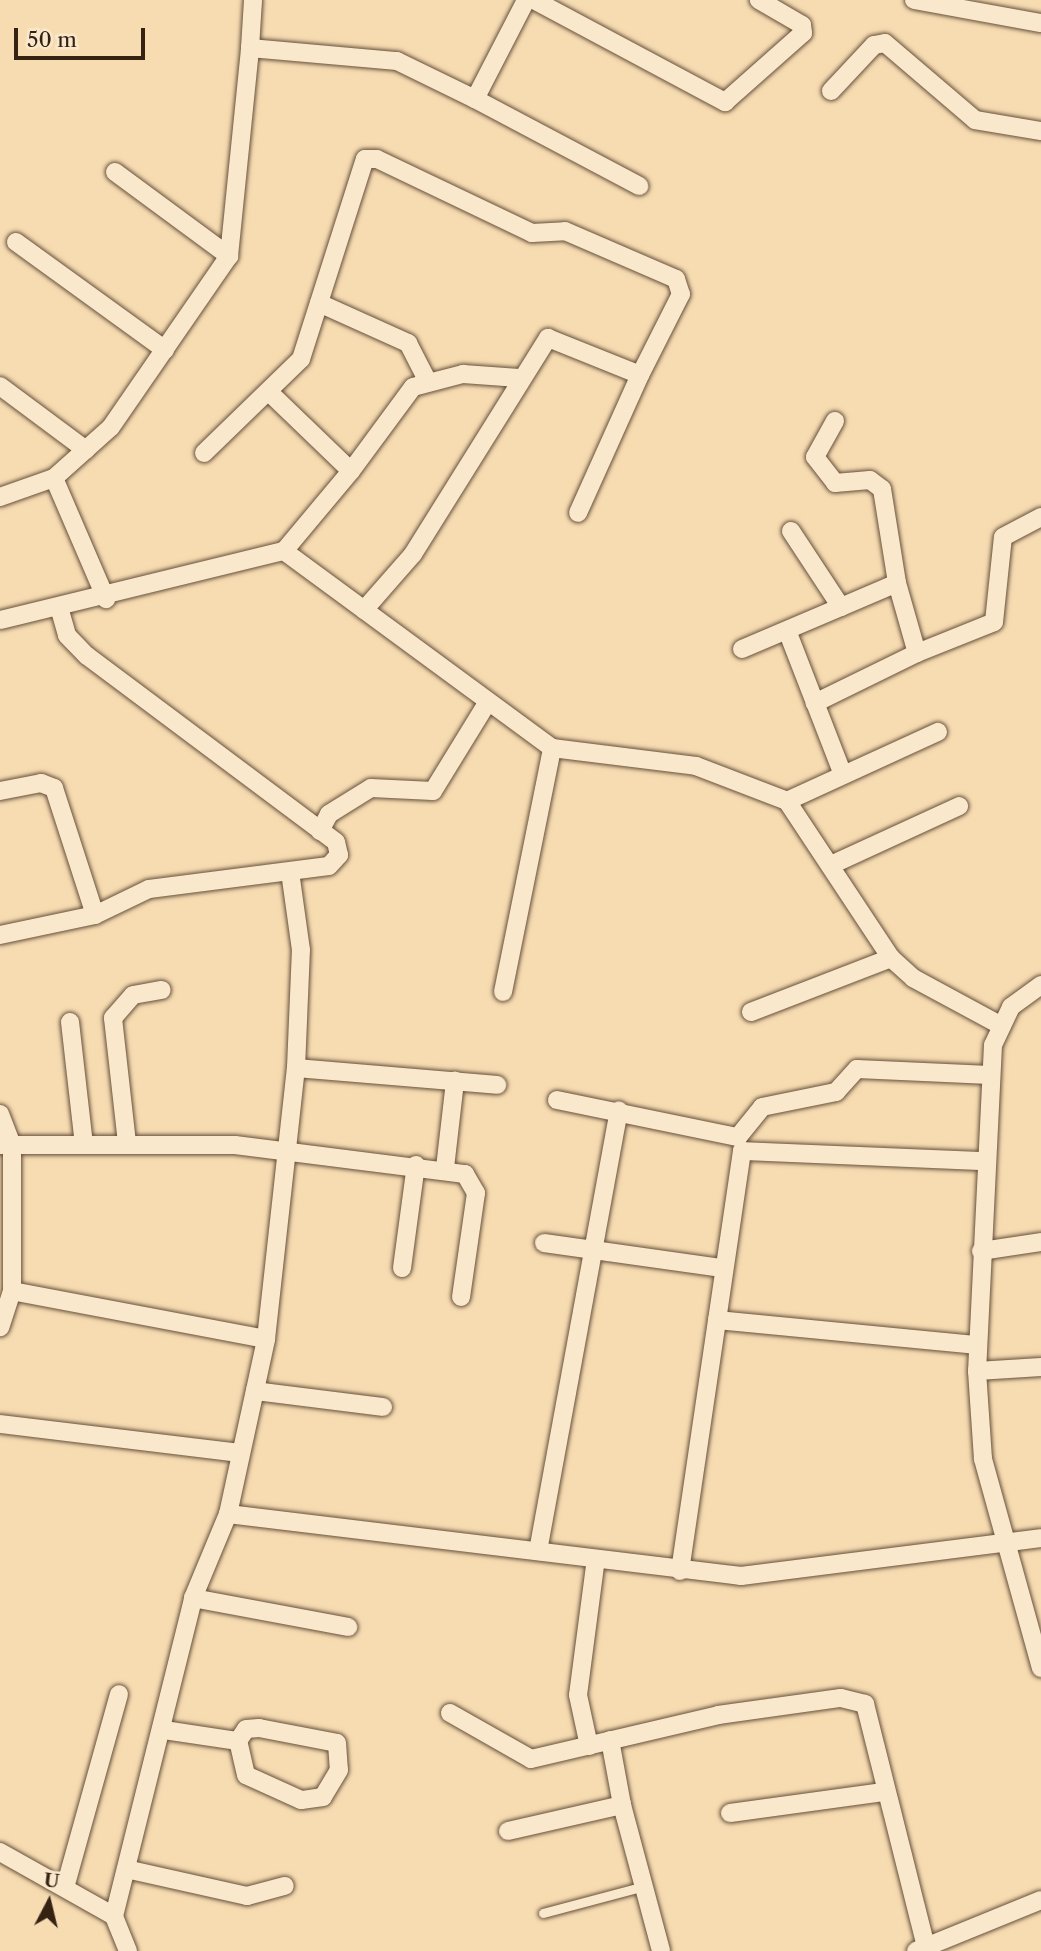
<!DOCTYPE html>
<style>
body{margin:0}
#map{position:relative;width:1041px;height:1951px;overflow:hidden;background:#f7dcb2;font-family:"Libre Caslon Text",serif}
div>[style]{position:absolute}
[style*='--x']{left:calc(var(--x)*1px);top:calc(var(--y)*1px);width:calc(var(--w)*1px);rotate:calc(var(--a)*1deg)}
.roads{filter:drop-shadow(0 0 2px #66503b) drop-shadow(0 0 2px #66503b)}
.service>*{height:9px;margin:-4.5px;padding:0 4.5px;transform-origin:4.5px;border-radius:4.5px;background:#fae8cd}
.minor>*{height:18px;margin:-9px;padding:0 9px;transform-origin:9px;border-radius:9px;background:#fae8cd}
span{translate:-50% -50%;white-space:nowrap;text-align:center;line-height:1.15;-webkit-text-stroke:5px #fae8cd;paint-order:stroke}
.north{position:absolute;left:14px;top:1867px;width:70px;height:70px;-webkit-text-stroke:5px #fae8cd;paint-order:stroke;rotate:7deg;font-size:19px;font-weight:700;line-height:28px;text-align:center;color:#352213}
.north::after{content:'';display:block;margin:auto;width:24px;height:32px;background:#352213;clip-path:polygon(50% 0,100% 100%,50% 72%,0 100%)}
.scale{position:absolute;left:14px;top:28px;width:131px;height:32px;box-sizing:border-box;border:4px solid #352213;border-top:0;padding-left:9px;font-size:21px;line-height:24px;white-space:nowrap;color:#352213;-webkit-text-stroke:5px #fae8cd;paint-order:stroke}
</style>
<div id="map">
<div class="roads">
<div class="service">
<div style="--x:543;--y:1913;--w:101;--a:-14.9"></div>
</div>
<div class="minor">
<div style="--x:534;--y:0;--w:217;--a:28.1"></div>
<div style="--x:725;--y:102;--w:104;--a:-41.5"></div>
<div style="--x:803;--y:33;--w:8;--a:-97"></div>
<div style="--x:802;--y:25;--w:50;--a:-149.8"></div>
<div style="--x:914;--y:0;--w:129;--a:10.3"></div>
<div style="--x:250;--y:48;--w:48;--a:-86.4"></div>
<div style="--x:831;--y:91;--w:63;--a:-46.9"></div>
<div style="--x:874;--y:45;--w:11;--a:-10"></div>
<div style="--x:885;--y:43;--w:118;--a:40.5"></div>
<div style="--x:975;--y:120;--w:67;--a:9.5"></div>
<div style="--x:475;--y:99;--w:186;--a:27.9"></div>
<div style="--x:115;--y:172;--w:142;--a:36.4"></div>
<div style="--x:16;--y:242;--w:184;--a:35.9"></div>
<div style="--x:319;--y:303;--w:98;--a:24.2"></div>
<div style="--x:408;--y:343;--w:42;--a:62.8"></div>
<div style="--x:0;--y:386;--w:107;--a:36.7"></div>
<div style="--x:835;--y:421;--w:41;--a:119.1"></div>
<div style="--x:815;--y:457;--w:33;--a:52"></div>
<div style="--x:835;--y:483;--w:35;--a:-5"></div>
<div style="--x:870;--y:480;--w:15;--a:37"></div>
<div style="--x:882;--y:489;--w:95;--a:80.9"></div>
<div style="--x:204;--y:453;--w:135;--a:-44.1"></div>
<div style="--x:301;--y:359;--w:210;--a:-72.3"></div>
<div style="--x:365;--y:159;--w:12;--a:0"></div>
<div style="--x:377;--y:159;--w:172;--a:25.5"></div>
<div style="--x:532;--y:233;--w:33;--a:-3"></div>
<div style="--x:565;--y:231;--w:121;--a:23.4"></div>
<div style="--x:676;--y:279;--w:16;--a:72"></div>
<div style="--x:681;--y:294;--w:91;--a:116.8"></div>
<div style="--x:351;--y:471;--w:104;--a:-53.6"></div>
<div style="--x:413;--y:387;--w:52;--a:-14.6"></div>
<div style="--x:463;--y:374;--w:56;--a:4.1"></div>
<div style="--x:54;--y:478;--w:132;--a:66.7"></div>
<div style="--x:0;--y:497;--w:57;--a:-19.4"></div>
<div style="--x:54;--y:478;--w:76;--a:-41.8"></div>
<div style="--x:111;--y:427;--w:208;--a:-55.4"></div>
<div style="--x:229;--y:256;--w:209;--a:-84.2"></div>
<div style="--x:250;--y:48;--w:148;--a:5.1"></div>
<div style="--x:397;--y:61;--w:87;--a:26"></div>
<div style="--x:475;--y:99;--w:111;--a:-62.7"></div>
<div style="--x:791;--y:531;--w:91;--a:56.7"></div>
<div style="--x:841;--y:607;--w:61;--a:-23.2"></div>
<div style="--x:897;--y:583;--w:73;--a:74.1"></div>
<div style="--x:917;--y:653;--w:114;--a:153.9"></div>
<div style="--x:284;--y:551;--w:333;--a:36.3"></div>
<div style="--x:552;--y:748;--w:145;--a:7.1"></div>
<div style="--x:696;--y:766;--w:97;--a:21"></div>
<div style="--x:787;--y:801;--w:188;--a:56.5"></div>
<div style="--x:891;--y:958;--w:30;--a:42"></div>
<div style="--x:913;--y:978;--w:97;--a:28.4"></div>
<div style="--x:364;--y:610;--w:74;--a:-48.8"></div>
<div style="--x:413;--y:554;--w:255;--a:-58"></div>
<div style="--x:548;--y:338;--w:99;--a:21.9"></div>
<div style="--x:640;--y:375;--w:151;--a:114.2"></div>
<div style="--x:0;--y:620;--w:292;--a:-13.7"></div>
<div style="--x:284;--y:551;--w:104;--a:-50.1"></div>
<div style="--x:351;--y:471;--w:111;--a:-136.1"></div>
<div style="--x:788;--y:633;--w:152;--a:68.8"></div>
<div style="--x:742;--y:649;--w:108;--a:-23"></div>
<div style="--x:917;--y:653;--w:83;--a:-21.9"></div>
<div style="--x:994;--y:622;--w:85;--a:-84"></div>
<div style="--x:1003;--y:537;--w:43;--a:-27.8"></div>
<div style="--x:0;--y:791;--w:42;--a:-11"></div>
<div style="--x:41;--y:783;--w:14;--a:21"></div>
<div style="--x:54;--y:788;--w:133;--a:72.1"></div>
<div style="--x:787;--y:801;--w:166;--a:-24.6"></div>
<div style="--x:320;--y:831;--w:19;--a:-62"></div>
<div style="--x:329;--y:814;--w:49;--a:-31.8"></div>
<div style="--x:371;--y:788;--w:62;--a:2.8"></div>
<div style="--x:433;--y:791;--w:101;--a:-58.4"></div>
<div style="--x:831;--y:865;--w:141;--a:-24.7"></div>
<div style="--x:0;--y:935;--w:97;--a:-11.9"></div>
<div style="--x:95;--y:915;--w:60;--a:-25.7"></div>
<div style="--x:149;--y:889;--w:181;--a:-7.3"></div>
<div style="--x:329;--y:866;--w:15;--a:-48"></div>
<div style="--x:339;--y:855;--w:13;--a:-103"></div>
<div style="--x:336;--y:842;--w:311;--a:-143.2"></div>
<div style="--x:87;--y:656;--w:29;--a:-134"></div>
<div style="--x:67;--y:635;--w:29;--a:-106"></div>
<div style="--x:1041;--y:985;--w:37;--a:144"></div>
<div style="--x:1011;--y:1007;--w:42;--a:115.3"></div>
<div style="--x:993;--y:1045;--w:326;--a:92.8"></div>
<div style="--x:977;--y:1371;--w:88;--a:86.1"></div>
<div style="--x:983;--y:1459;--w:217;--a:74.5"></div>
<div style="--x:503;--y:992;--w:249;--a:-78.6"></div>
<div style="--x:751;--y:1012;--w:150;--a:-21.1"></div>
<div style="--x:70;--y:1022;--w:123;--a:83.5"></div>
<div style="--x:296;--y:1068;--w:202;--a:4.8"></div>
<div style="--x:557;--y:1100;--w:185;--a:11.6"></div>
<div style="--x:738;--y:1137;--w:38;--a:-51"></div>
<div style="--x:762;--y:1107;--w:76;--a:-11.5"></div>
<div style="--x:836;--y:1092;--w:31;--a:-48"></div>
<div style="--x:857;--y:1069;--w:133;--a:2.6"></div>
<div style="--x:0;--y:1114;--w:33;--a:69"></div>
<div style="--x:12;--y:1145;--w:146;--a:90"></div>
<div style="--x:12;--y:1291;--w:38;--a:108"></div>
<div style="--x:127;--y:1143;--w:126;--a:-96.4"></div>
<div style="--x:113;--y:1018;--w:30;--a:-49"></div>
<div style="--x:133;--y:995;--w:29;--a:-10"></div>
<div style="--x:0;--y:1145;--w:235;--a:0"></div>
<div style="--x:235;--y:1145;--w:232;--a:7.2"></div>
<div style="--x:465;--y:1174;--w:22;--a:60"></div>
<div style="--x:476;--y:1193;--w:105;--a:98.2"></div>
<div style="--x:445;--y:1168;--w:88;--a:-83.4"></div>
<div style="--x:544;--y:1243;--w:180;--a:8"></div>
<div style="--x:981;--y:1251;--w:61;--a:-8.5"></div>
<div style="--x:402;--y:1268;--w:104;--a:-82.3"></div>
<div style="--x:12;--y:1291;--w:258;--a:10.7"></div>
<div style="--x:717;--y:1320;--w:262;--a:5.5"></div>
<div style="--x:977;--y:1371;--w:64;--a:-3.6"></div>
<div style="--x:255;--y:1391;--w:129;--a:7.1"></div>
<div style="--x:0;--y:1424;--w:241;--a:6.9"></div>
<div style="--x:228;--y:1514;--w:517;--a:6.89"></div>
<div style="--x:741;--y:1576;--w:302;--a:-7.2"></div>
<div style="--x:538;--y:1551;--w:448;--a:-79.6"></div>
<div style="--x:680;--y:1571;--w:425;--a:-81.6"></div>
<div style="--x:742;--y:1151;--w:241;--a:2.4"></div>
<div style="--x:193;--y:1598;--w:158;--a:10.6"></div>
<div style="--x:450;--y:1713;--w:93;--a:29.6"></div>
<div style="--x:531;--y:1759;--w:192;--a:-13.2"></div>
<div style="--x:718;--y:1715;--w:124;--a:-7.9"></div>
<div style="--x:841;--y:1698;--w:25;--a:14"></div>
<div style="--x:865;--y:1704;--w:255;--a:75.9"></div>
<div style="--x:259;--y:1728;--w:79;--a:10.9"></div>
<div style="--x:337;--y:1743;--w:27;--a:86"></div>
<div style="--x:339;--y:1770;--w:31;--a:121"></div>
<div style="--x:323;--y:1797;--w:22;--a:172"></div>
<div style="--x:301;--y:1800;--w:60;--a:-155.6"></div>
<div style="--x:246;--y:1775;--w:35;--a:-103"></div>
<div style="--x:238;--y:1741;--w:14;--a:-56"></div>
<div style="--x:246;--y:1729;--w:13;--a:-4"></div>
<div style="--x:164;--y:1730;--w:75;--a:8.5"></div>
<div style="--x:610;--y:1740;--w:66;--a:79.5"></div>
<div style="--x:589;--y:1746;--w:52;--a:-102.2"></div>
<div style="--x:578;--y:1695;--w:137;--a:-82.5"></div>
<div style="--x:730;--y:1813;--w:155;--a:-7.8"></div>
<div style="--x:508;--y:1831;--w:117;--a:-12.8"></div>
<div style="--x:622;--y:1805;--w:151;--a:75"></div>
<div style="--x:0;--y:1852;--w:131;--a:29.3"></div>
<div style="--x:126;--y:1869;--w:124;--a:12.6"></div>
<div style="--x:247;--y:1896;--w:39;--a:-15"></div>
<div style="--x:66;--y:1884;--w:197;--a:-74.4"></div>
<div style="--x:128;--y:1951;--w:38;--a:-112"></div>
<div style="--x:114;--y:1916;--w:328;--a:-76"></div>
<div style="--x:193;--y:1598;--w:91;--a:-67.4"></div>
<div style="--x:228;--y:1514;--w:179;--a:-77.7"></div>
<div style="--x:266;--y:1339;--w:273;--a:-83.7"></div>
<div style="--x:296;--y:1068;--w:118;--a:-87.6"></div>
<div style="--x:301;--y:950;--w:79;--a:-98"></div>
<div style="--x:916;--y:1951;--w:135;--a:-22.2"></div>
</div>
</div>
<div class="north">U</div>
<div class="scale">50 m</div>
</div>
